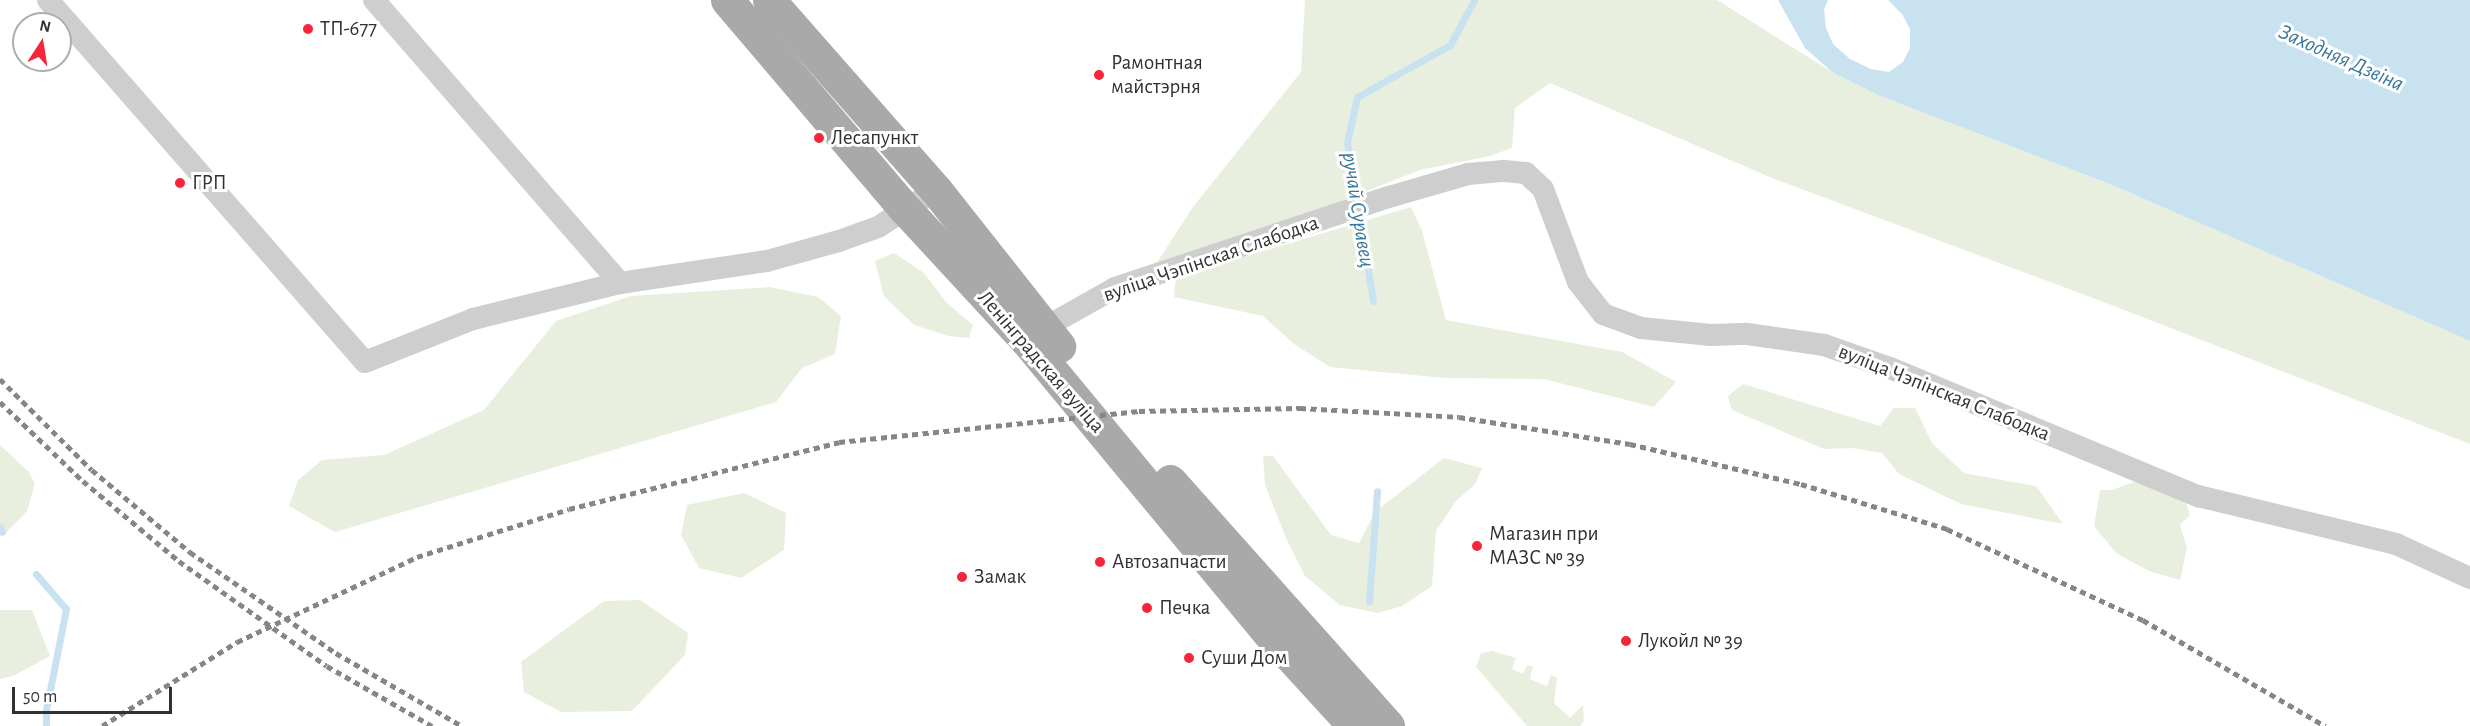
<!DOCTYPE html>
<meta charset="utf-8">
<style>
body{margin:0}
#map{position:relative;width:2470px;height:726px;overflow:hidden;background:#fff;font-family:"Alegreya Sans",sans-serif}
div>[style]{position:absolute}
[style*='--x']{left:calc(var(--x)*1px);top:calc(var(--y)*1px);width:calc(var(--w)*1px);rotate:calc(var(--a)*1deg)}
.green>*{inset:0;background:#e8efde}
.water>*{inset:0;background:#c9e2f0}
.stream>*{height:7px;margin:-3.5px;padding:0 3.5px;transform-origin:3.5px;border-radius:3.5px;background:#c9e2f0}
.street>*{height:22px;margin:-11px;padding:0 11px;transform-origin:11px;border-radius:11px;background:#cecece}
.primary>*{height:33px;margin:-16.5px;padding:0 16.5px;transform-origin:16.5px;border-radius:16.5px;background:#a9a9a9}
.rail>*{height:4.5px;margin-top:-2.25px;transform-origin:0;background:repeating-linear-gradient(90deg,#868686 0 6px,transparent 0 10.5px)}
.dots>*{width:16px;height:16px;translate:-50% -50%;box-sizing:border-box;border:3px solid #fff;border-radius:50%}
span{translate:-50% -50%;white-space:nowrap;text-align:center;line-height:1.15;-webkit-text-stroke:6px #fff;paint-order:stroke}
.poi-label{font-size:21px;color:#313131}
.left{translate:0 -50%;text-align:left}
.street-label{font-size:21px;color:#313131}
.water-label{font-size:22px;color:#36779d;font-style:italic}
.north{position:absolute;left:12px;top:12px;width:60px;height:60px;box-sizing:border-box;background:#fff;border:2px solid #adadad;border-radius:50%;rotate:12deg;font-size:16px;font-weight:700;line-height:24px;text-align:center;color:#313131}
.north::after{content:'';display:block;margin:auto;width:21px;height:27px;background:#f62539;clip-path:polygon(50% 0,100% 100%,50% 72%,0 100%)}
.scale{position:absolute;left:12px;top:687px;width:160px;height:27px;box-sizing:border-box;border:3px solid #313131;border-top:0;padding-left:8px;font-size:18px;line-height:21px;white-space:nowrap;color:#313131;-webkit-text-stroke:4px #fff;paint-order:stroke}
</style>
<div id="map">
<div class="green">
<div style="clip-path:polygon(1305px 0,1717px 0,1832px 72px,1880px 96px,2112px 185px,2470px 341px,2470px 444px,2101px 301px,1777px 180px,1550px 83px,1515px 108px,1512px 148px,1490px 156px,1420px 170px,1288px 222px,1154px 267px,1193px 207px,1301px 72px)"></div>
<div style="clip-path:polygon(1411px 207px,1422px 231px,1446px 320px,1622px 352px,1676px 382px,1654px 407px,1544px 379px,1445px 378px,1330px 367px,1294px 344px,1263px 316px,1174px 297px,1176px 277px)"></div>
<div style="clip-path:polygon(894px 253px,924px 273px,946px 302px,973px 325px,969px 338px,949px 336px,914px 325px,884px 296px,875px 261px)"></div>
<div style="clip-path:polygon(770px 287px,818px 297px,841px 316px,835px 354px,802px 368px,776px 402px,335px 532px,289px 506px,298px 480px,322px 460px,384px 455px,484px 410px,556px 321px,631px 296px)"></div>
<div style="clip-path:polygon(1743px 384px,1880px 426px,1894px 408px,1915px 408px,1932px 443px,1964px 473px,2036px 486px,2063px 524px,1961px 504px,1899px 474px,1882px 453px,1852px 448px,1824px 449px,1732px 410px,1728px 396px)"></div>
<div style="clip-path:polygon(0 445px,29px 472px,35px 484px,27px 511px,4px 535px,0 535px)"></div>
<div style="clip-path:polygon(1263px 456px,1273px 456px,1331px 535px,1359px 543px,1375px 512px,1444px 458px,1482px 468px,1475px 484px,1456px 501px,1436px 531px,1432px 586px,1402px 606px,1378px 613px,1340px 605px,1305px 576px,1286px 538px,1265px 485px)"></div>
<div style="clip-path:polygon(2134px 482px,2184px 496px,2190px 515px,2180px 525px,2187px 548px,2180px 580px,2149px 571px,2116px 553px,2094px 526px,2100px 490px,2112px 490px)"></div>
<div style="clip-path:polygon(744px 493px,786px 513px,784px 550px,741px 578px,699px 568px,681px 535px,687px 505px)"></div>
<div style="clip-path:polygon(640px 600px,688px 633px,685px 655px,632px 711px,561px 712px,524px 692px,521px 662px,604px 601px)"></div>
<div style="clip-path:polygon(0 610px,32px 610px,50px 656px,13px 676px,0 679px)"></div>
<div style="clip-path:polygon(1492px 651px,1516px 658px,1512px 669px,1523px 674px,1527px 665px,1533px 667px,1530px 679px,1547px 686px,1551px 675px,1557px 678px,1554px 703px,1570px 718px,1583px 705px,1584px 721px,1580px 726px,1527px 726px,1476px 667px,1481px 653px)"></div>
</div>
<div class="water">
<div style="clip-path:polygon(1778px 0,1828px 0,1824px 9px,1826px 28px,1833px 44px,1850px 59px,1871px 69px,1889px 72px,1903px 62px,1910px 48px,1910px 29px,1902px 14px,1888px 0,2470px 0,2470px 341px,2112px 185px,1880px 96px,1832px 72px,1805px 48px)"></div>
</div>
<div class="stream">
<div style="--x:1373;--y:301;--w:160;--a:-99.3"></div>
<div style="--x:1347;--y:143;--w:47;--a:-77.7"></div>
<div style="--x:1357;--y:97;--w:107;--a:-29.2"></div>
<div style="--x:1450;--y:45;--w:51;--a:-61.9"></div>
<div style="--x:0;--y:527;--w:5;--a:68"></div>
<div style="--x:36;--y:574;--w:46;--a:49.4"></div>
<div style="--x:66;--y:609;--w:103;--a:101.2"></div>
<div style="--x:46;--y:710;--w:16;--a:90"></div>
<div style="--x:1369;--y:601;--w:110;--a:-85.8"></div>
</div>
<div class="street">
<div style="--x:48;--y:0;--w:481;--a:48.8"></div>
<div style="--x:365;--y:362;--w:116;--a:-21.7"></div>
<div style="--x:473;--y:319;--w:151;--a:-13.8"></div>
<div style="--x:620;--y:283;--w:149;--a:-8.5"></div>
<div style="--x:767;--y:261;--w:75;--a:-15.5"></div>
<div style="--x:839;--y:241;--w:41;--a:-19.7"></div>
<div style="--x:878;--y:227;--w:69;--a:-32.5"></div>
<div style="--x:374;--y:0;--w:375;--a:49"></div>
<div style="--x:1044;--y:328;--w:81;--a:-29.4"></div>
<div style="--x:1115;--y:288;--w:289;--a:-18.4"></div>
<div style="--x:1389;--y:197;--w:82;--a:-16.2"></div>
<div style="--x:1468;--y:174;--w:36;--a:-5"></div>
<div style="--x:1504;--y:171;--w:22;--a:5"></div>
<div style="--x:1526;--y:173;--w:23;--a:43"></div>
<div style="--x:1543;--y:189;--w:99;--a:69.4"></div>
<div style="--x:1578;--y:282;--w:41;--a:52"></div>
<div style="--x:1603;--y:314;--w:40;--a:20.2"></div>
<div style="--x:1641;--y:328;--w:70;--a:5.7"></div>
<div style="--x:1711;--y:335;--w:36;--a:-2"></div>
<div style="--x:1747;--y:334;--w:78;--a:8.1"></div>
<div style="--x:1824;--y:345;--w:70;--a:19.2"></div>
<div style="--x:1890;--y:368;--w:334;--a:22.6"></div>
<div style="--x:2198;--y:496;--w:204;--a:13.6"></div>
<div style="--x:2396;--y:544;--w:81;--a:24.7"></div>
</div>
<div class="primary">
<div style="--x:727;--y:0;--w:276;--a:49.6"></div>
<div style="--x:906;--y:210;--w:178;--a:47.3"></div>
<div style="--x:1027;--y:341;--w:378;--a:50.4"></div>
<div style="--x:1268;--y:632;--w:127;--a:47.5"></div>
<div style="--x:769;--y:0;--w:253;--a:48.7"></div>
<div style="--x:936;--y:190;--w:199;--a:51.7"></div>
<div style="--x:1170;--y:481;--w:328;--a:48.3"></div>
</div>
<div class="rail">
<div style="--x:0;--y:379;--w:129;--a:44.7"></div>
<div style="--x:92;--y:470;--w:128;--a:39.9"></div>
<div style="--x:190;--y:552;--w:178;--a:34.7"></div>
<div style="--x:336;--y:653;--w:146;--a:30.1"></div>
<div style="--x:0;--y:402;--w:115;--a:43.6"></div>
<div style="--x:83;--y:481;--w:125;--a:39.8"></div>
<div style="--x:179;--y:561;--w:181;--a:35.4"></div>
<div style="--x:327;--y:666;--w:121;--a:29.7"></div>
<div style="--x:102;--y:726;--w:159;--a:-31.9"></div>
<div style="--x:237;--y:642;--w:199;--a:-25.3"></div>
<div style="--x:417;--y:557;--w:159;--a:-17.5"></div>
<div style="--x:569;--y:509;--w:278;--a:-13.9"></div>
<div style="--x:839;--y:442;--w:302;--a:-5.9"></div>
<div style="--x:1139;--y:411;--w:161;--a:-1.1"></div>
<div style="--x:1300;--y:408;--w:159;--a:3.2"></div>
<div style="--x:1459;--y:417;--w:173;--a:9"></div>
<div style="--x:1630;--y:444;--w:176;--a:13.2"></div>
<div style="--x:1801;--y:484;--w:153;--a:17.1"></div>
<div style="--x:1947;--y:529;--w:216;--a:24.9"></div>
<div style="--x:2143;--y:620;--w:211;--a:30.2"></div>
</div>
<div class="dots">
<div style="left:308px;top:29px;background:#f62539"></div>
<div style="left:1099px;top:75px;background:#f62539"></div>
<div style="left:819px;top:138px;background:#f62539"></div>
<div style="left:180px;top:183px;background:#f62539"></div>
<div style="left:1477px;top:546px;background:#f62539"></div>
<div style="left:1100px;top:562px;background:#f62539"></div>
<div style="left:962px;top:577px;background:#f62539"></div>
<div style="left:1147px;top:608px;background:#f62539"></div>
<div style="left:1626px;top:641px;background:#f62539"></div>
<div style="left:1189px;top:658px;background:#f62539"></div>
</div>
<div class="poi-label">
<span class="left" style="left:320px;top:29px">ТП-677</span>
<span class="left" style="left:1111px;top:75px">Рамонтная<br>майстэрня</span>
<span class="left" style="left:831px;top:138px">Лесапункт</span>
<span class="left" style="left:192px;top:183px">ГРП</span>
<span class="left" style="left:1489px;top:546px">Магазин при<br>МАЗС № 39</span>
<span class="left" style="left:1112px;top:562px">Автозапчасти</span>
<span class="left" style="left:974px;top:577px">Замак</span>
<span class="left" style="left:1159px;top:608px">Печка</span>
<span class="left" style="left:1638px;top:641px">Лукойл № 39</span>
<span class="left" style="left:1201px;top:658px">Суши Дом</span>
</div>
<div class="street-label">
<span style="left:1211px;top:259px;rotate:-19deg">вуліца Чэпінская Слабодка</span>
<span style="left:1041px;top:362px;rotate:49deg">Ленінградская вуліца</span>
<span style="left:1944px;top:393px;rotate:22deg">вуліца Чэпінская Слабодка</span>
</div>
<div class="water-label">
<span style="left:2341px;top:58px;rotate:24deg">Заходняя Дзвіна</span>
<span style="left:1358px;top:210px;rotate:81deg">ручай Суравец</span>
</div>
<div class="north">N</div>
<div class="scale">50 m</div>
</div>
